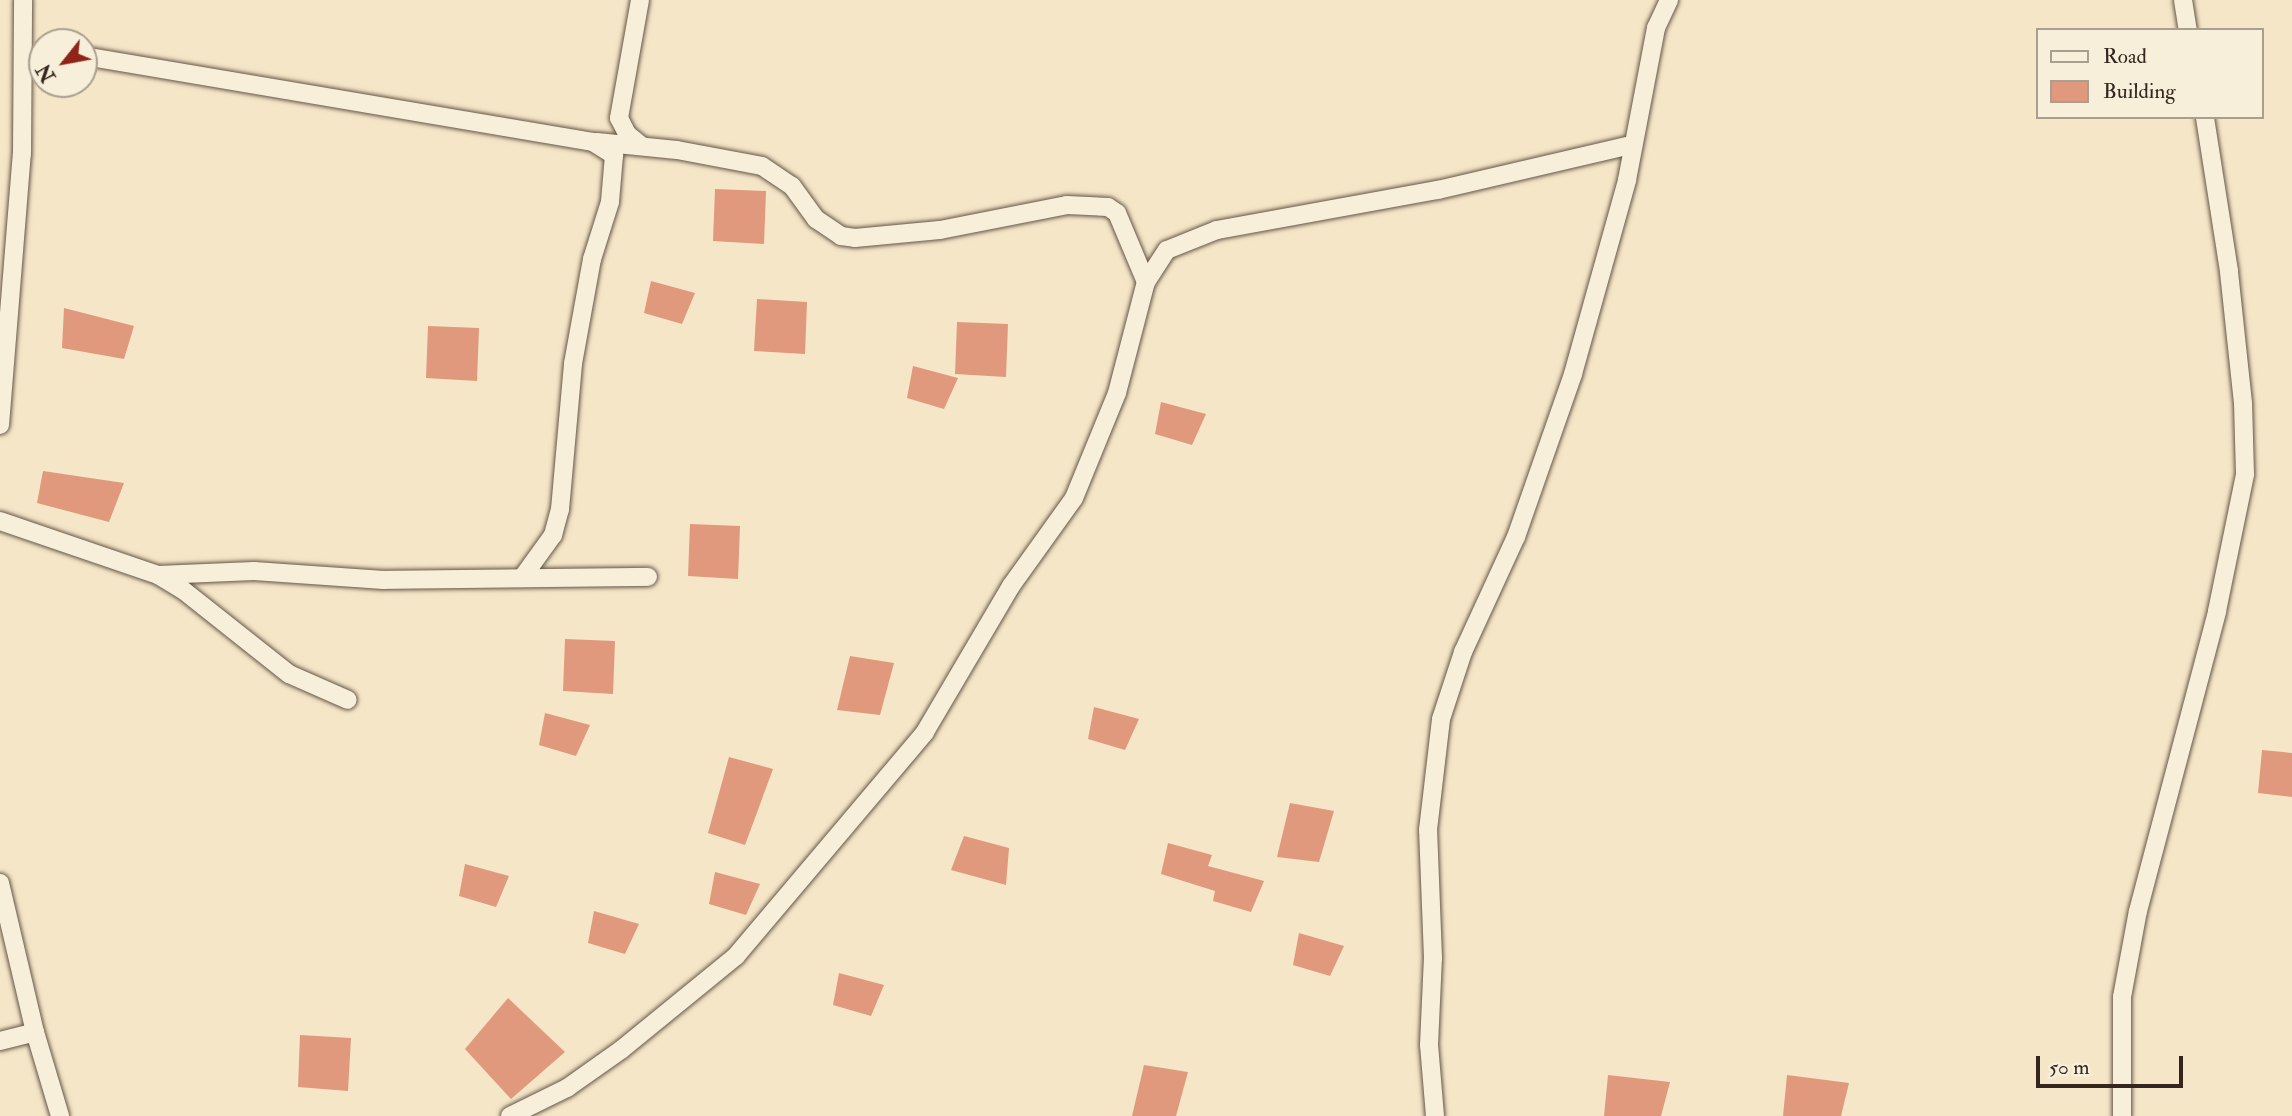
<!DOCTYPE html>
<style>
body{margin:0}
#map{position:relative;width:2292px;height:1116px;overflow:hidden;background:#f5e6c7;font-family:"IM FELL Double Pica",serif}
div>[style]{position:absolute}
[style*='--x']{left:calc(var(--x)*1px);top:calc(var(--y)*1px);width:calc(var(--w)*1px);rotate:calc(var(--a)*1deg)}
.building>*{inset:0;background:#e0997c}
.roads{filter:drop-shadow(0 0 2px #645648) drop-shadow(0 0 2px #645648)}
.minor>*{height:18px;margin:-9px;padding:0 9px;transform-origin:9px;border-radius:9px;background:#f8efdb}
span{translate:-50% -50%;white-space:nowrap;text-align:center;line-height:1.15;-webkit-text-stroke:6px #f8efdb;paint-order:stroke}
.legend{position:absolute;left:2036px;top:28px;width:228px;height:91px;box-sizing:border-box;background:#f8efdb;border:2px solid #aa9f8f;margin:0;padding:9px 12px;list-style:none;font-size:21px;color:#34261e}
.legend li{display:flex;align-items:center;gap:14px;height:35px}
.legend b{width:35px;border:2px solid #aa9f8f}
.north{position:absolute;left:28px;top:28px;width:70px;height:70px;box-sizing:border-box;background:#f8efdb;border:2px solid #aa9f8f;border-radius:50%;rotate:239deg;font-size:19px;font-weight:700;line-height:28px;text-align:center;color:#34261e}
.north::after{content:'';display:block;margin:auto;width:24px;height:32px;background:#8f2418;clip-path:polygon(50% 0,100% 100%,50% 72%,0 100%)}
.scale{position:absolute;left:2036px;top:1056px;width:147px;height:32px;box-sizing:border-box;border:4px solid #34261e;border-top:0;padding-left:9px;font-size:21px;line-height:24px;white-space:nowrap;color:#34261e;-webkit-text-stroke:5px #f8efdb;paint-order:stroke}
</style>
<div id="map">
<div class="building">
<div style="clip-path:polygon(715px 189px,766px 191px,764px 244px,713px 241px)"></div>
<div style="clip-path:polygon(651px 281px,695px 293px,682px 324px,644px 313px)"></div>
<div style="clip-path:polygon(757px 299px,807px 302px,805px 354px,754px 351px)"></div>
<div style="clip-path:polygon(64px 308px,134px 326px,124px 359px,62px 348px)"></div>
<div style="clip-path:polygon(957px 322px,1008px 324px,1006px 377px,955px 374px)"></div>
<div style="clip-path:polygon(428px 326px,479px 328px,477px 381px,426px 378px)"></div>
<div style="clip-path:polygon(913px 366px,958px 378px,944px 409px,907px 398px)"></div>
<div style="clip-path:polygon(1161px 402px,1206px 414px,1192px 445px,1155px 434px)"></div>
<div style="clip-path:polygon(43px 471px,124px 483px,109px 522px,37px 503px)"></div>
<div style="clip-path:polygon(690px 524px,740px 526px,738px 579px,688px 576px)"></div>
<div style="clip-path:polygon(565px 639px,615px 641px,613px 694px,563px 691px)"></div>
<div style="clip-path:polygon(850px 656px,894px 663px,880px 715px,837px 710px)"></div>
<div style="clip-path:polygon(1094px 707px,1139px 719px,1125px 750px,1088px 739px)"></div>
<div style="clip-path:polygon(545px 713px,590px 725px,576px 756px,539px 745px)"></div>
<div style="clip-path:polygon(2262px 750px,2292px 753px,2292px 797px,2258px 793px)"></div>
<div style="clip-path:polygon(729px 757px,773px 769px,745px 845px,708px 833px)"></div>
<div style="clip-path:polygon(1290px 803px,1334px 811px,1319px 862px,1277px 857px)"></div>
<div style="clip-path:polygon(964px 836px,1009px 848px,1006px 885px,951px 870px)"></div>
<div style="clip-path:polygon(1168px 843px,1212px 855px,1208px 866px,1264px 881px,1251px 912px,1213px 901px,1215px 891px,1161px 874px)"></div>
<div style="clip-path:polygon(465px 864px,509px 876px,496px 907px,459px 896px)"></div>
<div style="clip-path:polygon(715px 872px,760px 884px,746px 915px,709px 904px)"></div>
<div style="clip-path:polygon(594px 911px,639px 924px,625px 954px,588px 943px)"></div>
<div style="clip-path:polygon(1299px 933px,1344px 946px,1330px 976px,1293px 965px)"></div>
<div style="clip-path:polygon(839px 973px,884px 985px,871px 1016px,833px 1005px)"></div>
<div style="clip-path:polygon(508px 998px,565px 1052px,511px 1099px,465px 1049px)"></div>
<div style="clip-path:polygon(300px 1035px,351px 1038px,348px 1091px,298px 1087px)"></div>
<div style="clip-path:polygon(1144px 1065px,1188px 1072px,1176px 1116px,1132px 1116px)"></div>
<div style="clip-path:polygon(1608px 1075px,1670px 1082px,1661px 1116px,1604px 1116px)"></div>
<div style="clip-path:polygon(1787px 1075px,1849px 1083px,1841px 1116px,1783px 1116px)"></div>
</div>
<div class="roads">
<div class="minor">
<div style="--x:640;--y:0;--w:120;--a:100.1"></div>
<div style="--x:619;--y:118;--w:18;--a:63"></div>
<div style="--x:627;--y:134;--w:19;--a:39"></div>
<div style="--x:2183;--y:0;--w:30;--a:81"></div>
<div style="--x:84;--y:56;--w:516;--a:9.59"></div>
<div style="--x:593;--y:142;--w:25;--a:32"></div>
<div style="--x:614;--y:155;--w:47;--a:94.9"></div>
<div style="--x:610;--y:202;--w:60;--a:107.5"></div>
<div style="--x:592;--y:259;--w:107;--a:100.3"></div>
<div style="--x:573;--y:364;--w:146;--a:95.1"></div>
<div style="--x:560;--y:509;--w:27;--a:105"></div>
<div style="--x:553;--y:535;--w:53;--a:125.8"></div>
<div style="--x:597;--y:142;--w:80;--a:5.7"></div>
<div style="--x:677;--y:150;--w:86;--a:10.7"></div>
<div style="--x:762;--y:166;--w:36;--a:34"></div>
<div style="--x:792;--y:186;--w:41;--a:54"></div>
<div style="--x:816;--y:219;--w:30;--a:34"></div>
<div style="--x:841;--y:236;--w:14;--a:8"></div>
<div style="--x:855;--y:238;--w:85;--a:-5.4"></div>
<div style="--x:940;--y:230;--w:129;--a:-11.1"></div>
<div style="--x:1067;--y:205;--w:41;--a:2.8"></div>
<div style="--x:1108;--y:207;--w:11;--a:34"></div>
<div style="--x:1117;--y:213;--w:75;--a:67.2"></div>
<div style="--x:0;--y:425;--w:272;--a:-85.4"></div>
<div style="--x:22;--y:154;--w:154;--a:-89.6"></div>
<div style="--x:0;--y:521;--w:167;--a:18.9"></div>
<div style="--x:158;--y:575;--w:29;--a:31"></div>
<div style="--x:183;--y:590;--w:135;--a:38.4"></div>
<div style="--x:289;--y:674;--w:64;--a:23.8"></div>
<div style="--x:158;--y:575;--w:96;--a:-2.4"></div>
<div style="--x:254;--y:571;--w:130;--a:4"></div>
<div style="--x:384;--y:580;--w:264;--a:-0.7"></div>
<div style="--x:0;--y:883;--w:153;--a:76.8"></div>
<div style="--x:35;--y:1032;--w:88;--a:73.4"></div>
<div style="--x:0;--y:1041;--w:36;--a:-14"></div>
<div style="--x:510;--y:1116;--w:64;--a:-26.2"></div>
<div style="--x:567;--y:1088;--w:67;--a:-35.3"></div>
<div style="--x:622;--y:1049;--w:147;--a:-39.2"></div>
<div style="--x:736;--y:956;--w:293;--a:-49.8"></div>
<div style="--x:925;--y:732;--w:169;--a:-59.5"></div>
<div style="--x:1011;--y:586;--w:108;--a:-54.4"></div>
<div style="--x:1074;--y:498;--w:113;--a:-67.7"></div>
<div style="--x:1117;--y:393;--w:115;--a:-75.4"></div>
<div style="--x:1146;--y:282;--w:38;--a:-57"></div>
<div style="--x:1167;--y:250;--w:54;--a:-21.8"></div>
<div style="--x:1217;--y:230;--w:225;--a:-10.3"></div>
<div style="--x:1438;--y:190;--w:199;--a:-13.1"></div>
<div style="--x:1435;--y:1116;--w:71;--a:-94.8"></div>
<div style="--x:1429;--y:1045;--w:87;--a:-87.4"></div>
<div style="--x:1433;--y:958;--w:128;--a:-92.2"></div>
<div style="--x:1428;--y:830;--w:112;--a:-83.3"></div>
<div style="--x:1441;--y:719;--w:71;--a:-71.8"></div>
<div style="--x:1463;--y:652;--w:127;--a:-65.3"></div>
<div style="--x:1516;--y:537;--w:173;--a:-70.7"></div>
<div style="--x:1573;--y:374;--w:201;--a:-74.4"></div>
<div style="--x:1627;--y:180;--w:155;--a:-79.2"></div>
<div style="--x:1656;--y:28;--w:31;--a:-65"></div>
<div style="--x:2122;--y:1116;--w:119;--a:-90"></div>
<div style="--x:2122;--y:997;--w:87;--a:-79.5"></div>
<div style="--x:2138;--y:911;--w:310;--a:-75.2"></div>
<div style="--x:2217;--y:611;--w:140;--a:-78.4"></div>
<div style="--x:2245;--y:474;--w:71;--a:-91.6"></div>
<div style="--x:2243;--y:403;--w:133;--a:-96.1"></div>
<div style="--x:2229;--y:271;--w:156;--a:-98.9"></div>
</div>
</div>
<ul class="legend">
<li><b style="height:9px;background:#f8efdb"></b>Road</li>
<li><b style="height:19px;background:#e0997c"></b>Building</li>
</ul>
<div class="north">N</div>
<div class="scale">50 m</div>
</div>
